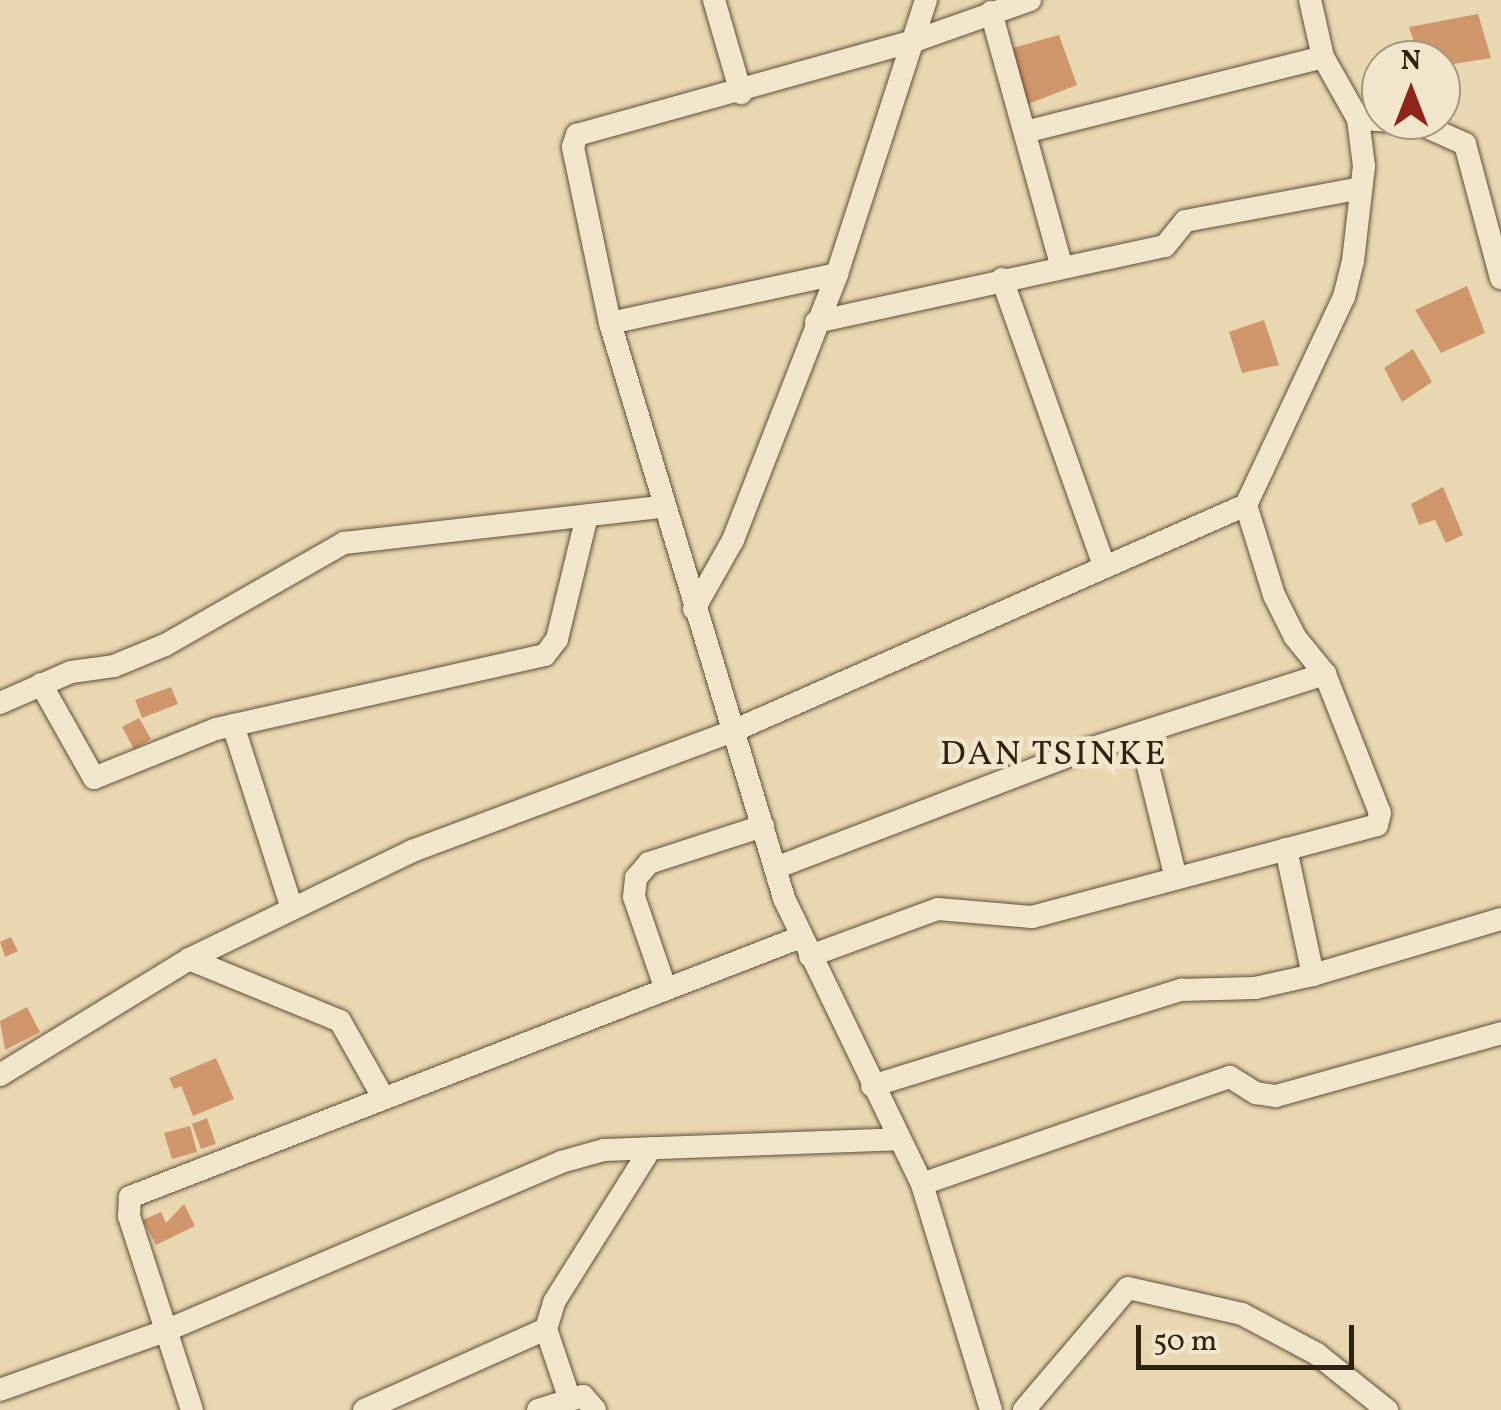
<!DOCTYPE html>
<style>
body{margin:0}
#map{position:relative;width:1501px;height:1410px;overflow:hidden;background:#e9d7b1;font-family:Vollkorn,serif}
div>[style]{position:absolute}
[style*='--x']{left:calc(var(--x)*1px);top:calc(var(--y)*1px);width:calc(var(--w)*1px);rotate:calc(var(--a)*1deg)}
.building>*{inset:0;background:#cf966b}
.roads{filter:drop-shadow(0 0 2px #5f4f38) drop-shadow(0 0 2px #5f4f38)}
.minor>*{height:22px;margin:-11px;padding:0 11px;transform-origin:11px;border-radius:11px;background:#f1e5cc}
span{translate:-50% -50%;white-space:nowrap;text-align:center;line-height:1.15;-webkit-text-stroke:9px #f1e5cc;paint-order:stroke}
.quarter-label{font-size:35px;color:#31220f;letter-spacing:2.5px}
.north{position:absolute;left:1361px;top:40px;width:100px;height:100px;box-sizing:border-box;background:#f1e5cc;border:2px solid #a49780;border-radius:50%;rotate:0deg;font-size:28px;font-weight:700;line-height:40px;text-align:center;color:#31220f}
.north::after{content:'';display:block;margin:auto;width:35px;height:45px;background:#8f2418;clip-path:polygon(50% 0,100% 100%,50% 72%,0 100%)}
.scale{position:absolute;left:1136px;top:1325px;width:218px;height:45px;box-sizing:border-box;border:5px solid #31220f;border-top:0;padding-left:12px;font-size:30px;line-height:35px;white-space:nowrap;color:#31220f;-webkit-text-stroke:8px #f1e5cc;paint-order:stroke}
</style>
<div id="map">
<div class="building">
<div style="clip-path:polygon(1478px 14px,1491px 58px,1441px 66px,1441px 60px,1420px 60px,1409px 27px)"></div>
<div style="clip-path:polygon(1059px 35px,1077px 85px,1023px 106px,1009px 49px)"></div>
<div style="clip-path:polygon(1467px 286px,1485px 333px,1441px 353px,1415px 310px)"></div>
<div style="clip-path:polygon(1264px 320px,1279px 365px,1242px 373px,1229px 332px)"></div>
<div style="clip-path:polygon(1413px 349px,1432px 382px,1402px 402px,1384px 368px)"></div>
<div style="clip-path:polygon(1443px 487px,1463px 535px,1446px 543px,1435px 520px,1419px 525px,1411px 504px)"></div>
<div style="clip-path:polygon(171px 687px,178px 704px,142px 718px,135px 700px)"></div>
<div style="clip-path:polygon(139px 718px,151px 739px,134px 749px,122px 727px)"></div>
<div style="clip-path:polygon(11px 937px,18px 951px,5px 957px,0 942px)"></div>
<div style="clip-path:polygon(27px 1007px,40px 1032px,5px 1050px,0 1021px)"></div>
<div style="clip-path:polygon(216px 1058px,234px 1099px,193px 1116px,181px 1086px,174px 1089px,169px 1078px)"></div>
<div style="clip-path:polygon(207px 1118px,216px 1144px,201px 1149px,192px 1124px)"></div>
<div style="clip-path:polygon(190px 1126px,197px 1152px,172px 1159px,164px 1133px)"></div>
<div style="clip-path:polygon(184px 1204px,195px 1226px,156px 1245px,143px 1220px,161px 1212px,166px 1223px)"></div>
</div>
<div class="roads">
<div class="minor">
<div style="--x:714;--y:0;--w:97;--a:73.8"></div>
<div style="--x:991;--y:12;--w:263;--a:74.5"></div>
<div style="--x:1358;--y:119;--w:58;--a:3"></div>
<div style="--x:1416;--y:122;--w:54;--a:24.2"></div>
<div style="--x:1465;--y:144;--w:139;--a:75"></div>
<div style="--x:1025;--y:132;--w:307;--a:-14.1"></div>
<div style="--x:1002;--y:279;--w:304;--a:70.4"></div>
<div style="--x:816;--y:322;--w:357;--a:-12.3"></div>
<div style="--x:1165;--y:246;--w:32;--a:-51"></div>
<div style="--x:1185;--y:221;--w:179;--a:-10.6"></div>
<div style="--x:610;--y:323;--w:232;--a:-12.2"></div>
<div style="--x:694;--y:609;--w:79;--a:-60.5"></div>
<div style="--x:733;--y:540;--w:286;--a:-68.6"></div>
<div style="--x:837;--y:274;--w:288;--a:-72"></div>
<div style="--x:41;--y:684;--w:108;--a:60.6"></div>
<div style="--x:94;--y:778;--w:131;--a:-21.9"></div>
<div style="--x:216;--y:729;--w:337;--a:-12.7"></div>
<div style="--x:545;--y:655;--w:20;--a:-53"></div>
<div style="--x:557;--y:639;--w:127;--a:-76.3"></div>
<div style="--x:0;--y:703;--w:77;--a:-23.6"></div>
<div style="--x:71;--y:672;--w:43;--a:-7.9"></div>
<div style="--x:114;--y:666;--w:55;--a:-22.4"></div>
<div style="--x:165;--y:645;--w:206;--a:-29.7"></div>
<div style="--x:344;--y:543;--w:320;--a:-6.5"></div>
<div style="--x:233;--y:725;--w:193;--a:72.2"></div>
<div style="--x:1140;--y:734;--w:148;--a:76"></div>
<div style="--x:1286;--y:849;--w:129;--a:77.9"></div>
<div style="--x:775;--y:868;--w:317;--a:-20.9"></div>
<div style="--x:1071;--y:755;--w:267;--a:-17.7"></div>
<div style="--x:810;--y:956;--w:136;--a:-20.2"></div>
<div style="--x:938;--y:909;--w:94;--a:4.9"></div>
<div style="--x:1032;--y:917;--w:357;--a:-14.9"></div>
<div style="--x:1377;--y:825;--w:12;--a:-76"></div>
<div style="--x:1380;--y:813;--w:149;--a:-111.6"></div>
<div style="--x:1325;--y:674;--w:48;--a:-129"></div>
<div style="--x:1295;--y:637;--w:47;--a:-116.6"></div>
<div style="--x:1274;--y:595;--w:94;--a:-107.3"></div>
<div style="--x:1246;--y:505;--w:230;--a:-64.8"></div>
<div style="--x:1344;--y:297;--w:37;--a:-76"></div>
<div style="--x:1353;--y:261;--w:96;--a:-83.4"></div>
<div style="--x:1364;--y:166;--w:47;--a:-97.3"></div>
<div style="--x:1358;--y:119;--w:71;--a:-119.4"></div>
<div style="--x:1323;--y:57;--w:58;--a:-102.8"></div>
<div style="--x:189;--y:959;--w:163;--a:22.3"></div>
<div style="--x:340;--y:1021;--w:87;--a:60.5"></div>
<div style="--x:665;--y:987;--w:95;--a:-109"></div>
<div style="--x:634;--y:897;--w:19;--a:-84"></div>
<div style="--x:636;--y:878;--w:20;--a:-49"></div>
<div style="--x:649;--y:863;--w:120;--a:-18"></div>
<div style="--x:0;--y:1075;--w:222;--a:-31.5"></div>
<div style="--x:189;--y:959;--w:248;--a:-25.8"></div>
<div style="--x:412;--y:851;--w:343;--a:-20.5"></div>
<div style="--x:733;--y:731;--w:561;--a:-23.78"></div>
<div style="--x:872;--y:1086;--w:324;--a:-17.3"></div>
<div style="--x:1181;--y:990;--w:74;--a:-1.5"></div>
<div style="--x:1255;--y:988;--w:59;--a:-12.6"></div>
<div style="--x:1313;--y:975;--w:196;--a:-16.6"></div>
<div style="--x:922;--y:1184;--w:326;--a:-19.2"></div>
<div style="--x:1230;--y:1077;--w:31;--a:32"></div>
<div style="--x:1256;--y:1093;--w:20;--a:9"></div>
<div style="--x:1276;--y:1096;--w:234;--a:-15.6"></div>
<div style="--x:0;--y:1390;--w:175;--a:-19.7"></div>
<div style="--x:165;--y:1331;--w:431;--a:-23.1"></div>
<div style="--x:561;--y:1162;--w:45;--a:-15.6"></div>
<div style="--x:604;--y:1150;--w:295;--a:-2.1"></div>
<div style="--x:569;--y:1397;--w:72;--a:-108.7"></div>
<div style="--x:546;--y:1329;--w:28;--a:-73"></div>
<div style="--x:554;--y:1302;--w:182;--a:-57.8"></div>
<div style="--x:192;--y:1410;--w:204;--a:-108"></div>
<div style="--x:129;--y:1216;--w:19;--a:-87"></div>
<div style="--x:130;--y:1197;--w:720;--a:-21.18"></div>
<div style="--x:364;--y:1410;--w:199;--a:-24"></div>
<div style="--x:538;--y:1410;--w:47;--a:-17.3"></div>
<div style="--x:583;--y:1396;--w:18;--a:49"></div>
<div style="--x:991;--y:1410;--w:236;--a:-107"></div>
<div style="--x:922;--y:1184;--w:318;--a:-115.8"></div>
<div style="--x:784;--y:898;--w:601;--a:-106.84"></div>
<div style="--x:610;--y:323;--w:180;--a:-101.9"></div>
<div style="--x:573;--y:147;--w:13;--a:-72"></div>
<div style="--x:577;--y:135;--w:353;--a:-15.6"></div>
<div style="--x:917;--y:40;--w:120;--a:-19.5"></div>
<div style="--x:1024;--y:1410;--w:160;--a:-49.6"></div>
<div style="--x:1128;--y:1288;--w:117;--a:12.8"></div>
<div style="--x:1242;--y:1314;--w:85;--a:28.1"></div>
<div style="--x:1317;--y:1354;--w:90;--a:38.7"></div>
</div>
</div>
<div class="quarter-label">
<span style="left:1054px;top:755px">DAN TSINKE</span>
</div>
<div class="north">N</div>
<div class="scale">50 m</div>
</div>
